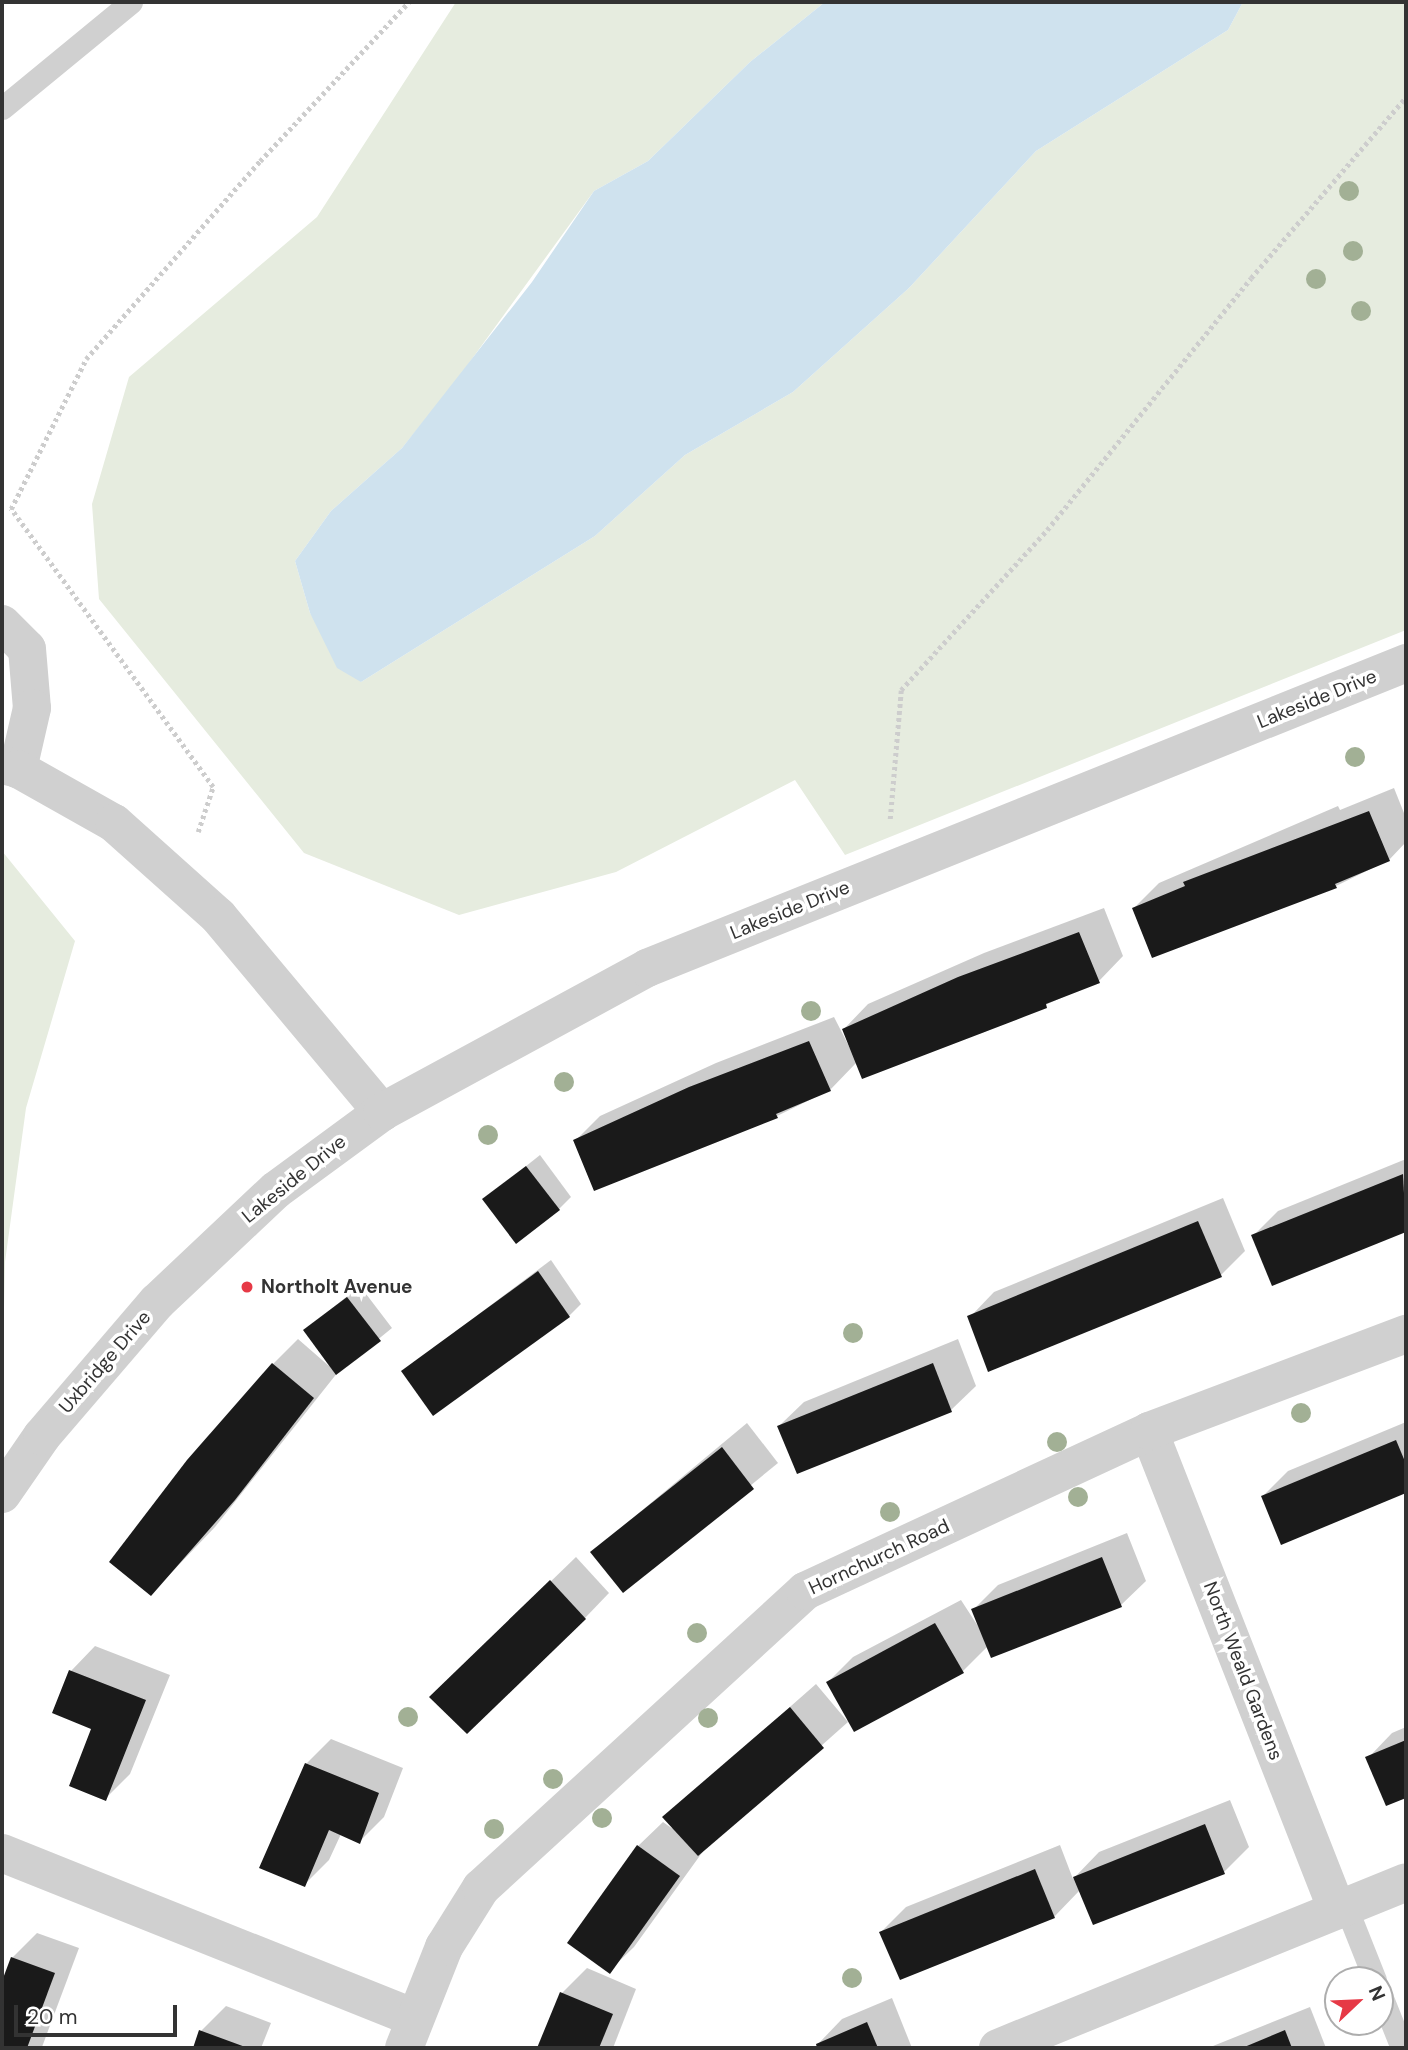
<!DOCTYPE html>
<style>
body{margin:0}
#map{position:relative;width:1408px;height:2050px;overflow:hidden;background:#fff;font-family:"DM Sans",sans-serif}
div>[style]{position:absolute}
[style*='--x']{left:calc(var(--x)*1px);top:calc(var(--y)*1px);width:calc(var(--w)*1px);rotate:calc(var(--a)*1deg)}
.green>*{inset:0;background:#e6ecdf}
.water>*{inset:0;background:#cfe2ee}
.shadow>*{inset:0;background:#0003}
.building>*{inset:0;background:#1a1a1a}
.path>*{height:4.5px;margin-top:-2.25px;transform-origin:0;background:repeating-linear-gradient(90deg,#cdcdcd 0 3.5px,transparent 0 7px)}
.lane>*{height:23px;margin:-11.5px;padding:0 11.5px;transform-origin:11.5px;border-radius:11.5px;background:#d0d0d0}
.street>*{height:38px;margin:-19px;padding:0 19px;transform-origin:19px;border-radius:19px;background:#d0d0d0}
.trees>*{width:20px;height:20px;margin:-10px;border-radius:50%;background:#a2b095}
.dots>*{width:19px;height:19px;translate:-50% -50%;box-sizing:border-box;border:4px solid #fff;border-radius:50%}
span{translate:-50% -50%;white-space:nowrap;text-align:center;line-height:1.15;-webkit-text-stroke:7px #fff;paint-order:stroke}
.street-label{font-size:19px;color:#333}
.poi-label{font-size:19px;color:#333;font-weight:700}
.left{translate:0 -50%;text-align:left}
.frame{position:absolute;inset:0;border:4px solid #333;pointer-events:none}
.north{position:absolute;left:1324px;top:1966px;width:70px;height:70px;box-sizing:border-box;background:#fff;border:2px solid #adadad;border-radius:50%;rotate:67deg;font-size:19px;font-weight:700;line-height:28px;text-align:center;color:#333}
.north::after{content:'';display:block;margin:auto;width:24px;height:32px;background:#e63946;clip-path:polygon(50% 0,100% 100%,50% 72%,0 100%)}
.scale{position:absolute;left:14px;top:2005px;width:163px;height:32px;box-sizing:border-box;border:4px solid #333;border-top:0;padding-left:9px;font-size:21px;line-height:24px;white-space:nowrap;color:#333;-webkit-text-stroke:5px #fff;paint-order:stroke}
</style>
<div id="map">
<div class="green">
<div style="clip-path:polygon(456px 2px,825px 2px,750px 62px,648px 161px,594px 191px,453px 385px,402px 448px,331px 511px,295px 561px,310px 613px,361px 682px,595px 536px,685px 455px,793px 392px,909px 288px,1036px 151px,1228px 30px,1243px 2px,1406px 2px,1406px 630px,845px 855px,795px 780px,616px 872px,459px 915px,304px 853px,99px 599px,92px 504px,129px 377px,317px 217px)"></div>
<div style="clip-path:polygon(2px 851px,75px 941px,26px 1108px,5px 1262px,2px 1402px)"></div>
</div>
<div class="water">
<div style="clip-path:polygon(825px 2px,1243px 2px,1228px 30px,1036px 151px,909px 288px,793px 392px,685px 455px,595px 536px,361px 682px,337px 668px,310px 613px,295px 561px,331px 511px,402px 448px,532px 282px,594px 191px,648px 161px,750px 62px)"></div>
</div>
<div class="shadow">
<div style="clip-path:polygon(1394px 788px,1406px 818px,1406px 842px,1389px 860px,1336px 886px,1134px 908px,1159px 883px,1338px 806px,1340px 810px)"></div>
<div style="clip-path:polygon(1104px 908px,1123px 956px,1099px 981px,982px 1033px,857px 1062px,830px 1090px,777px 1116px,575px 1141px,600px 1116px,716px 1063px,834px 1017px,857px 1062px,844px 1029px,868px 1004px,984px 953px)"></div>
<div style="clip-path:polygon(540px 1155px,571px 1197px,559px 1209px,485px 1199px)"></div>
<div style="clip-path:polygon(1406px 1159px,1406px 1231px,1273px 1284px,1253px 1236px,1278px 1211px)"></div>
<div style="clip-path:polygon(1223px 1198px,1245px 1251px,1221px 1275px,970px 1317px,994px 1292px)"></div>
<div style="clip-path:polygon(551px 1260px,581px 1304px,569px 1316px,403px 1371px)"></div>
<div style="clip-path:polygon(360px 1286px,392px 1328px,338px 1372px,215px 1527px,151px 1594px,273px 1364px,298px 1339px,329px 1366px,305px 1330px)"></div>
<div style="clip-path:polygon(958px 1339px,976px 1386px,951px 1410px,779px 1426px,804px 1402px)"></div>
<div style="clip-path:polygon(1406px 1422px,1406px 1491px,1282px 1543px,1263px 1496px,1288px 1471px)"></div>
<div style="clip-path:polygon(747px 1423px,778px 1463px,623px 1590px,592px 1552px)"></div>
<div style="clip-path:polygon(1127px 1533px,1146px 1581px,1121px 1605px,992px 1655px,988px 1646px,962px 1672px,828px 1682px,853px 1657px,961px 1600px,985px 1637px,973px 1610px,998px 1585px)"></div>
<div style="clip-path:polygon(576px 1557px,609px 1593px,585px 1618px,456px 1673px)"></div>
<div style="clip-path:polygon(95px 1646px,170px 1675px,130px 1774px,105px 1799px,94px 1729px,71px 1671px)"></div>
<div style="clip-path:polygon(816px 1684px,848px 1722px,704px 1850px,634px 1947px,609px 1971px,638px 1846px,663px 1822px,673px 1829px,665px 1817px)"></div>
<div style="clip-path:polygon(1406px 1727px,1406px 1796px,1387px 1804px,1368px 1758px,1392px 1733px)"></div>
<div style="clip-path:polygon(331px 1739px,403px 1768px,384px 1817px,359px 1842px,341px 1834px,329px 1860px,304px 1885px,306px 1764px)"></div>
<div style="clip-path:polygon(1230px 1800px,1249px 1847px,1224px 1872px,1080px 1890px,1054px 1917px,881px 1932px,906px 1907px,1060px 1845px,1073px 1879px,1099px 1852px)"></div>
<div style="clip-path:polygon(37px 1933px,79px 1948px,42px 2047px,2px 2048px,2px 1985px,12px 1958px)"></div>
<div style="clip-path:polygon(587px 1968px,636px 1989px,613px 2048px,539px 2048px,562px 1993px)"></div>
<div style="clip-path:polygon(892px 1998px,912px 2048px,819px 2048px,818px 2044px,842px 2019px)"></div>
<div style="clip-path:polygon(226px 2006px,271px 2023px,261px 2048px,195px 2048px,201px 2031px)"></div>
<div style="clip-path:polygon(1310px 2007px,1326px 2048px,1208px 2048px)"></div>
</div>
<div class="building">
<div style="clip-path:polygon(1369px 811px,1390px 861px,1335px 884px,1337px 888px,1152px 958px,1132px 908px,1185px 886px,1183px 882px)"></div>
<div style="clip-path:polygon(1079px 932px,1100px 983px,1046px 1004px,1047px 1008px,862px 1079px,842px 1029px,958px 977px)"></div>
<div style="clip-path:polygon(809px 1041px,831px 1091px,776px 1114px,778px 1118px,594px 1191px,573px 1140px,689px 1087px)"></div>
<div style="clip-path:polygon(526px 1166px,560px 1210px,516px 1244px,482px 1199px)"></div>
<div style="clip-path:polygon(1403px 1174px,1406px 1232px,1272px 1286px,1251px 1235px)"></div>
<div style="clip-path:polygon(1198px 1221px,1222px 1277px,988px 1372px,967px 1316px)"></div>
<div style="clip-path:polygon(538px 1271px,570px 1317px,433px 1416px,401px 1371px)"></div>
<div style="clip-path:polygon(347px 1297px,381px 1341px,336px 1375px,303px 1330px)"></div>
<div style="clip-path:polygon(272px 1363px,314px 1398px,235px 1500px,151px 1596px,109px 1562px,187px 1460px)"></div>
<div style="clip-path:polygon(933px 1363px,952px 1412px,797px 1474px,777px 1426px)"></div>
<div style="clip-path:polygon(1396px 1440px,1406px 1464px,1406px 1493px,1281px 1545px,1261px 1496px)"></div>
<div style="clip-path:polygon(722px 1447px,754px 1489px,623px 1593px,590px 1552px)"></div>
<div style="clip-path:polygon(1102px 1557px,1122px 1607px,991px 1658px,971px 1609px)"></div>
<div style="clip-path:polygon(550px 1580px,586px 1619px,467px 1734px,429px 1697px)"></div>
<div style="clip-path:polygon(935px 1623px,964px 1673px,854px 1732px,826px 1682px)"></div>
<div style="clip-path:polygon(69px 1670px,146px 1700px,106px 1801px,69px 1786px,91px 1729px,52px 1713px)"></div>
<div style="clip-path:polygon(790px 1707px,824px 1748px,698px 1856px,662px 1817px)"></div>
<div style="clip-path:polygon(1406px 1740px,1406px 1798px,1386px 1806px,1365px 1757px)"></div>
<div style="clip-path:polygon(305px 1763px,379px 1793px,360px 1844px,329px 1830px,305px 1887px,259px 1868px)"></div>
<div style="clip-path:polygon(1205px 1824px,1225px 1874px,1093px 1925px,1073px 1877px)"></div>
<div style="clip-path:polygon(637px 1845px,680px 1876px,610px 1974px,567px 1943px)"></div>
<div style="clip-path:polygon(1035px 1869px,1055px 1918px,900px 1980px,879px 1932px)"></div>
<div style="clip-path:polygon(11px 1957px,55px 1973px,27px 2048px,2px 2048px,2px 1981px)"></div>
<div style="clip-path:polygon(560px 1992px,613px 2014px,599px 2048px,537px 2048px)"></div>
<div style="clip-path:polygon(867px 2022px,878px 2048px,817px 2048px,816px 2044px)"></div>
<div style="clip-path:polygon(199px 2030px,248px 2048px,193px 2048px)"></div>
<div style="clip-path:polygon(1285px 2030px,1292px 2048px,1242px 2048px)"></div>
</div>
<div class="path">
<div style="--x:890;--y:819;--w:129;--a:-85.1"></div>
<div style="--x:901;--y:690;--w:217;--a:-47.6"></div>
<div style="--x:1047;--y:530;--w:324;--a:-51"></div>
<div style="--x:1251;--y:278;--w:238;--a:-49.4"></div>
<div style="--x:198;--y:832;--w:47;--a:-71.6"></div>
<div style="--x:213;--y:787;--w:344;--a:-126"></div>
<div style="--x:11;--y:509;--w:168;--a:-63.4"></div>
<div style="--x:86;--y:359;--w:264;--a:-48.7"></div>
<div style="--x:260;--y:161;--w:218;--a:-46.9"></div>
</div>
<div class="lane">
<div style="--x:2;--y:108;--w:167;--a:-39.4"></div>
<div style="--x:1346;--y:1907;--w:79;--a:68.3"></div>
<div style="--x:1380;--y:1993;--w:59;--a:68.2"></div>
</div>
<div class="street">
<div style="--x:2;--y:624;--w:35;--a:45"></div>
<div style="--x:27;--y:649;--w:59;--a:85.2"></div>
<div style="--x:32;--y:708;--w:63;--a:102.9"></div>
<div style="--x:2;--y:765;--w:16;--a:14"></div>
<div style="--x:18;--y:769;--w:110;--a:29.4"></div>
<div style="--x:114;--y:823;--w:140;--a:41.8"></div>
<div style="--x:218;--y:916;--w:256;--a:50.1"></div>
<div style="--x:1149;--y:1431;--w:515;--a:68.57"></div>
<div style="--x:2;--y:1494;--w:70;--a:-55.4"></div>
<div style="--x:42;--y:1436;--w:177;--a:-49.4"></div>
<div style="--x:157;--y:1302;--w:163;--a:-43.3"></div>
<div style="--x:276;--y:1190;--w:132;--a:-36.3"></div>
<div style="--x:382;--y:1112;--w:302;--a:-28.5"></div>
<div style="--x:647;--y:968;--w:818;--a:-21.89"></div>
<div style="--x:2;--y:1853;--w:445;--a:21.8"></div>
<div style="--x:404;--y:2048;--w:109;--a:-68.4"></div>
<div style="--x:444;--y:1947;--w:70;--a:-57.9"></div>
<div style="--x:481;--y:1888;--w:440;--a:-42.5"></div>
<div style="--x:805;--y:1591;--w:379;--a:-24.9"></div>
<div style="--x:1149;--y:1431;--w:275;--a:-20.7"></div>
<div style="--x:998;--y:2048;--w:440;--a:-22.1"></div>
</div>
<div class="trees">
<div style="left:1349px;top:191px"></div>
<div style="left:1353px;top:251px"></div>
<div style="left:1316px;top:279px"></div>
<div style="left:1361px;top:311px"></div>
<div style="left:1355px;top:757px"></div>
<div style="left:811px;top:1011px"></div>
<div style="left:564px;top:1082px"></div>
<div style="left:488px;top:1135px"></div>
<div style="left:853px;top:1333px"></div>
<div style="left:1301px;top:1413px"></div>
<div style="left:1057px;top:1442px"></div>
<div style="left:1078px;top:1497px"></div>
<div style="left:890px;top:1512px"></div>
<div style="left:697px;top:1633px"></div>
<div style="left:408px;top:1717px"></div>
<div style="left:708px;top:1718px"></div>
<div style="left:553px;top:1779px"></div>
<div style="left:602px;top:1818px"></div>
<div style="left:494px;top:1829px"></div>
<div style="left:852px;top:1978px"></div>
</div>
<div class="dots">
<div style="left:247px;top:1287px;background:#e63946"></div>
</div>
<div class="street-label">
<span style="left:1317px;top:699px;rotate:-22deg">Lakeside Drive</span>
<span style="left:790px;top:910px;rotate:-22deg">Lakeside Drive</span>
<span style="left:294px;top:1179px;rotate:-39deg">Lakeside Drive</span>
<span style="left:105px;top:1362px;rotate:-49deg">Uxbridge Drive</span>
<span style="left:879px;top:1557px;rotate:-25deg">Hornchurch Road</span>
<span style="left:1243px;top:1671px;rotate:69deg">North Weald Gardens</span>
</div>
<div class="poi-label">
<span class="left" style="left:261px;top:1287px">Northolt Avenue</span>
</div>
<div class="frame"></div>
<div class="north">N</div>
<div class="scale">20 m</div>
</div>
